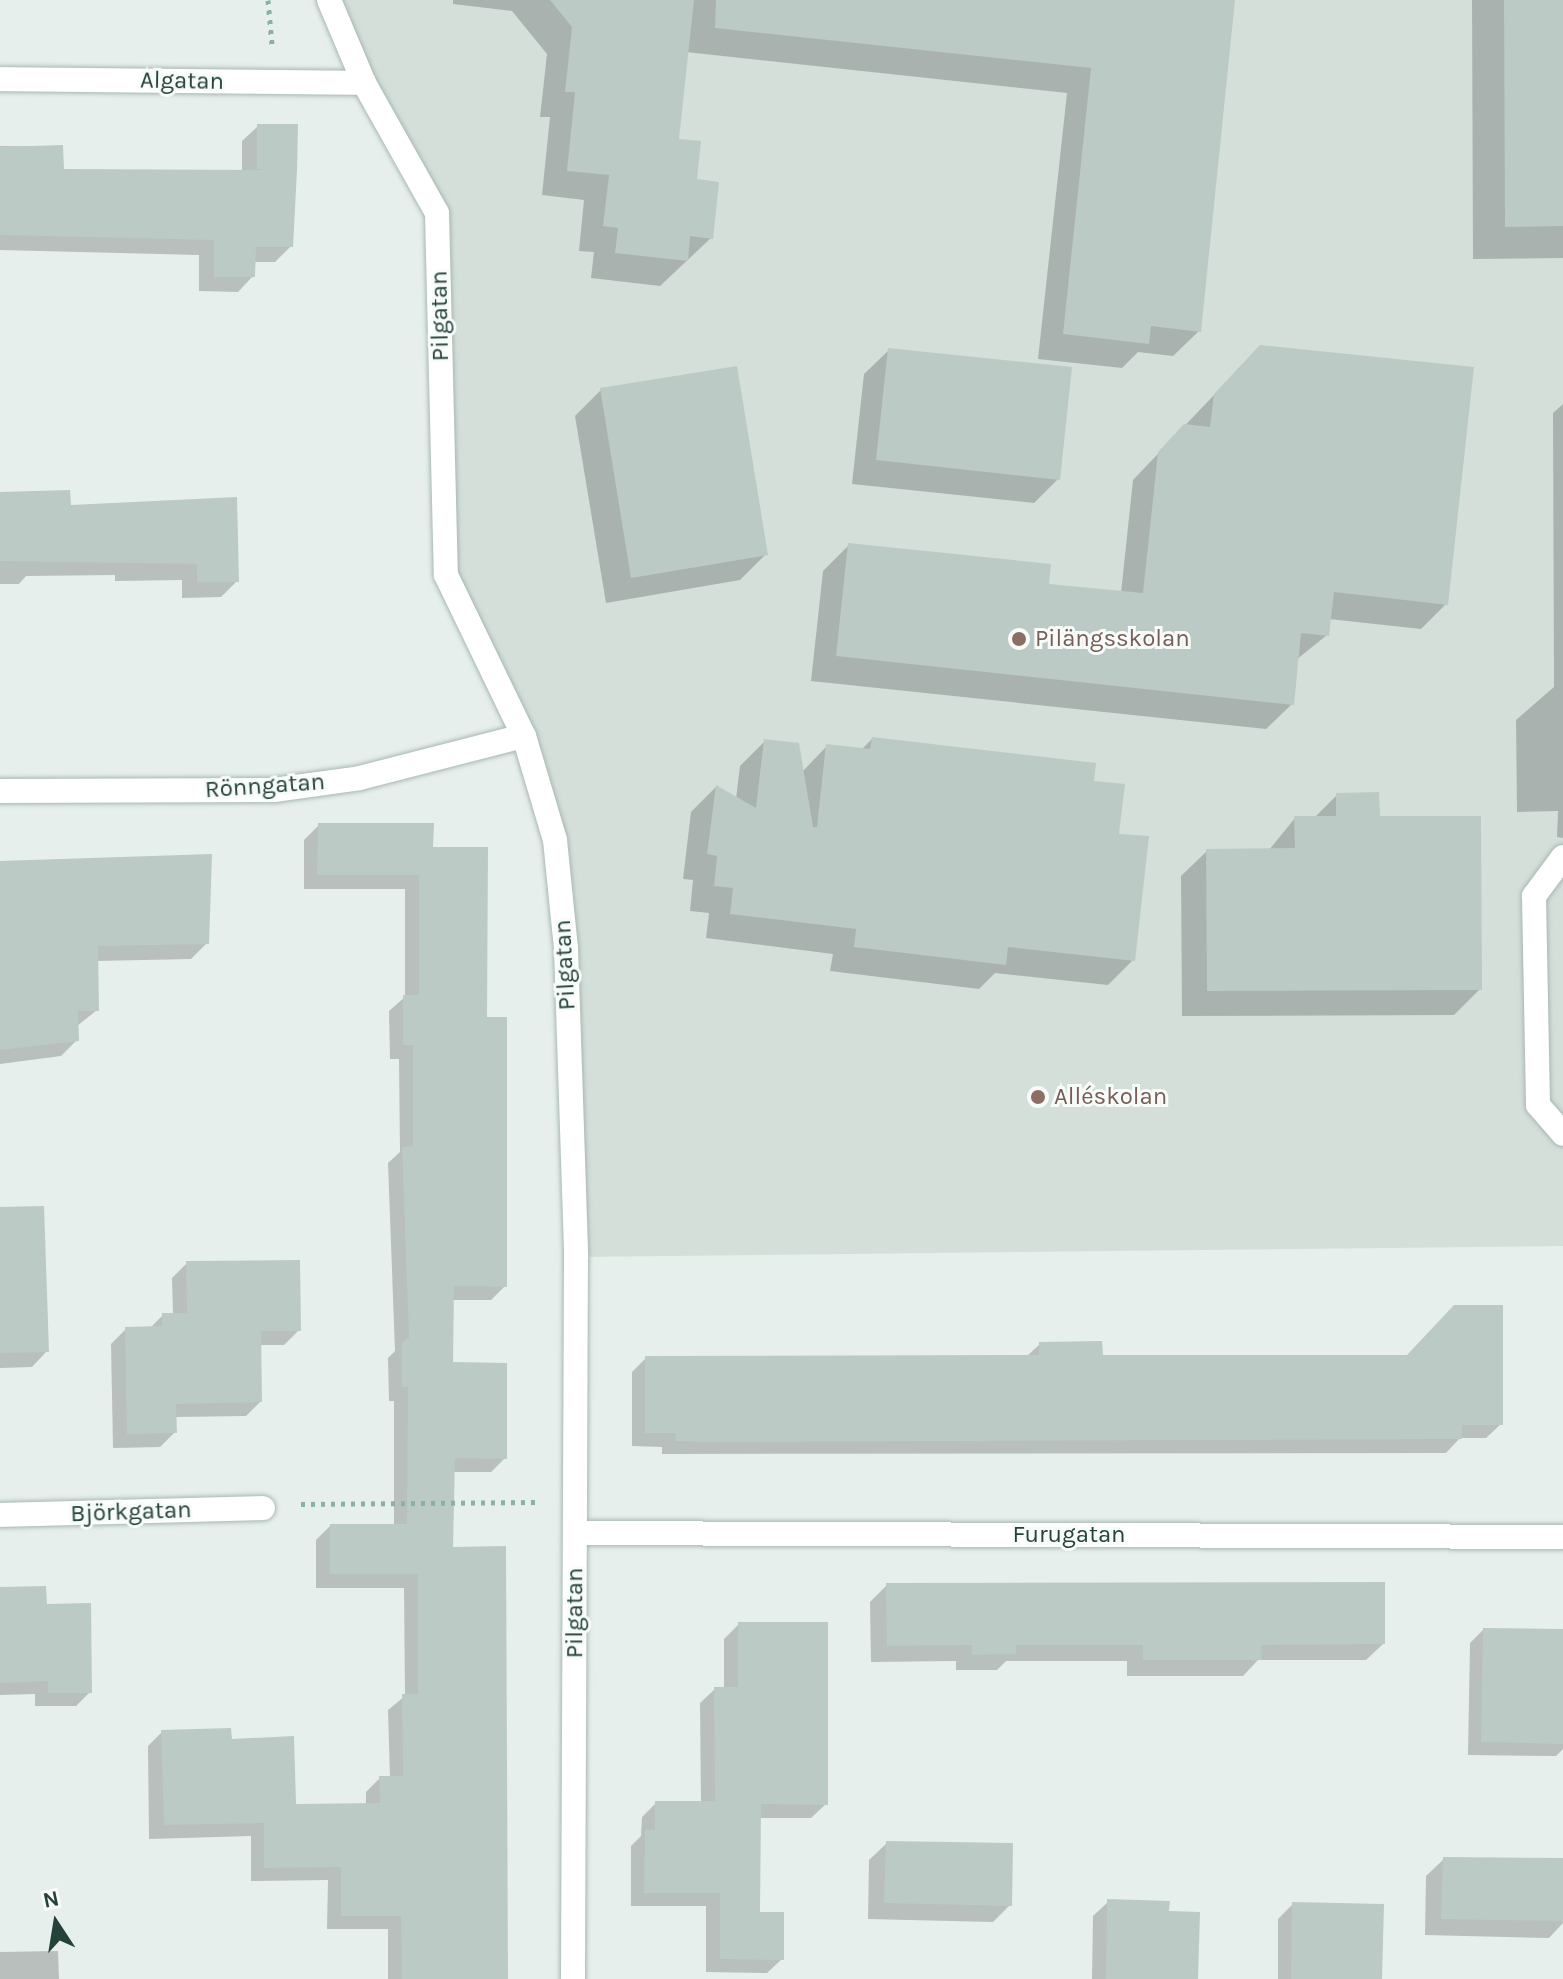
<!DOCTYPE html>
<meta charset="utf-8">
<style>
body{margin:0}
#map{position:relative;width:1563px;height:1979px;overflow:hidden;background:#e6efeb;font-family:Karla,sans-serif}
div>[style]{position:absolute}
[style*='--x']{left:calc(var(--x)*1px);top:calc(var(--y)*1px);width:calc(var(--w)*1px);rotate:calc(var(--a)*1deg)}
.built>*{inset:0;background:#d4dfda}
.shadow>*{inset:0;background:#0003}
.building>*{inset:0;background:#bbcac4}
.path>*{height:5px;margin-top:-2.5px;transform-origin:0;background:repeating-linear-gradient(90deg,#86b3a5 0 4px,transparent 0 10px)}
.roads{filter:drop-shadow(0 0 2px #a8b8b2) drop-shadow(0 0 2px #a8b8b2)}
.minor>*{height:24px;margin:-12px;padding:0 12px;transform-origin:12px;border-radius:12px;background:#fff}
.dots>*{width:22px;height:22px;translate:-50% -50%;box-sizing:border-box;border:4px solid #f7fbf9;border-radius:50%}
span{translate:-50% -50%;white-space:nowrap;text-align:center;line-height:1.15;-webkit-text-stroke:6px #f7fbf9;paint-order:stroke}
.street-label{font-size:24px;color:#24423a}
.education-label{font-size:24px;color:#785e54}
.left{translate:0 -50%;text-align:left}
.north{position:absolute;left:16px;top:1883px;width:80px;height:80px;-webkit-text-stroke:6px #f7fbf9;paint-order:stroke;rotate:348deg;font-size:22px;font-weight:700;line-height:32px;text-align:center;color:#24423a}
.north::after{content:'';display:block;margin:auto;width:28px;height:36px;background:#24423a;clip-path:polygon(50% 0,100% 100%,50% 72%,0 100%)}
</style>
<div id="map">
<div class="built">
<div style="clip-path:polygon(329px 0,1563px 0,1563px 1246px,576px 1257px,555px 840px,446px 575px,437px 213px)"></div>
</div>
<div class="shadow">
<div style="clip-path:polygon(453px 0,1234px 0,1199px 331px,1173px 356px,1138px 352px,1122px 368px,1038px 359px,1067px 93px,686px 52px,677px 141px,711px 238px,660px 286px,591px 278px,594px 252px,579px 251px,584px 200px,542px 195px,550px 117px,540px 117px,547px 54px,512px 11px,453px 4px)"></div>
<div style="clip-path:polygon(1472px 0,1563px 0,1563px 258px,1473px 259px)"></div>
<div style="clip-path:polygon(258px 126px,291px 246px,275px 262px,253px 262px,253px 276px,238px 292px,199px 291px,199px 255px,0 250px,0 146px,61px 147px,62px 171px,242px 171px,242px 141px)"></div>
<div style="clip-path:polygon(889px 350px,1058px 479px,1034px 503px,852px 484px,864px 374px)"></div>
<div style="clip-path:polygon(1235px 373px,1446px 604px,1421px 629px,1329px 619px,1327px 635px,1296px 660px,1292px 704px,1266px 729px,811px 681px,823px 571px,849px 545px,1046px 586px,1121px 593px,1133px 480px)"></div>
<div style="clip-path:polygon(601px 390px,766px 554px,740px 580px,606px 603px,575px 416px)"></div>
<div style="clip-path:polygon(1563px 404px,1563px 838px,1557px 837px,1558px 811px,1517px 812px,1516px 720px,1554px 687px,1553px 413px)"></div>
<div style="clip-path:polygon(0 494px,69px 508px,237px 581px,221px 597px,182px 598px,182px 580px,115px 581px,115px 575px,26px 576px,19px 584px,0 584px)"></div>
<div style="clip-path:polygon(872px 739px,1092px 782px,1117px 835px,1133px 960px,1108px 985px,995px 973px,979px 989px,830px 971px,833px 954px,706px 938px,709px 913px,690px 911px,693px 880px,683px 879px,691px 812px,716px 787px,736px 799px,740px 766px,765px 741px,802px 772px,827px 746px,861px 750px)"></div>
<div style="clip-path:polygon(1337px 795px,1378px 818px,1480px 989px,1454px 1015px,1182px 1016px,1181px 876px,1207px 851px,1269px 850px,1295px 818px,1314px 818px)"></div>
<div style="clip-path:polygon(319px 825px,431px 849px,485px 1019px,505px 1286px,491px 1300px,452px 1300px,451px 1364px,505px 1458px,491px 1472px,452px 1472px,451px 1549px,505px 1979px,388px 1979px,388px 1929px,327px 1929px,328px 1880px,251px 1881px,251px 1836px,149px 1839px,148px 1746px,162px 1732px,230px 1742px,294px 1806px,366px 1805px,366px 1792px,380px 1778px,390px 1778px,388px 1710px,405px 1696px,404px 1588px,316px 1588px,316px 1540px,330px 1526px,394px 1526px,394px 1401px,389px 1401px,388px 1358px,395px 1351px,388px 1163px,400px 1152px,399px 1059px,390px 1059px,389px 1011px,405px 997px,405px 889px,304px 889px,304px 840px)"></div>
<div style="clip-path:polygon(0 862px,207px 943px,191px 959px,96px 961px,97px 1010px,77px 1026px,77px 1040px,61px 1056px,0 1064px)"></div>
<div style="clip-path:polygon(0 1209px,47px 1351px,32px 1367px,0 1368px)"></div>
<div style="clip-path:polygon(187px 1263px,299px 1330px,284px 1345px,259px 1345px,260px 1402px,246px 1416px,175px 1417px,175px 1432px,160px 1447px,113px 1448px,111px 1344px,126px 1329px,149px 1329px,163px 1315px,173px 1315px,172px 1278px)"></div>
<div style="clip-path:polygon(1040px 1344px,1101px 1357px,1501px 1424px,1486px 1438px,1460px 1438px,1446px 1453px,662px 1454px,662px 1447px,632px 1446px,632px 1372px,646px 1358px,1026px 1357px)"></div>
<div style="clip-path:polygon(887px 1585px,1383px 1644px,1366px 1660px,1258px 1660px,1243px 1676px,1127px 1676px,1127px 1661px,1006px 1661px,997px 1670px,956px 1670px,956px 1661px,871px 1662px,870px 1602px)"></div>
<div style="clip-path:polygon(0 1589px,45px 1606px,90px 1692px,76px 1706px,35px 1706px,35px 1694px,0 1695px)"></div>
<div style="clip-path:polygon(739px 1624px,826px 1804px,811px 1818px,759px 1818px,758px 1914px,782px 1959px,767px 1973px,706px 1972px,706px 1906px,631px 1906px,631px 1846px,641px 1836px,642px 1817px,656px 1803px,701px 1803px,700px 1703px,715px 1689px,724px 1689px,724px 1639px)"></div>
<div style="clip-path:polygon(1483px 1630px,1563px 1631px,1563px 1749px,1556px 1756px,1468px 1755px,1470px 1643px)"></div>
<div style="clip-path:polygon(887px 1843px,1010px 1905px,993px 1922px,868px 1919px,869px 1860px)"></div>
<div style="clip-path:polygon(1444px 1859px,1563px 1860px,1563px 1923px,1549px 1938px,1425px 1935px,1426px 1876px)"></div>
<div style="clip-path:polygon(1108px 1902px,1167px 1913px,1196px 1979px,1092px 1979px,1093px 1916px)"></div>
<div style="clip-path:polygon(1293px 1904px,1380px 1979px,1278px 1979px,1278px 1919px)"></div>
<div style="clip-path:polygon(58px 1951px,59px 1979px,0 1979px,0 1952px)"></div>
</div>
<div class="building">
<div style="clip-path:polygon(550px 0,694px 0,679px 139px,701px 141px,697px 179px,719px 182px,713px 239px,690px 236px,688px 261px,615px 253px,618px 228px,603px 226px,609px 175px,567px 171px,575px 92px,565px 92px,572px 27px)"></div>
<div style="clip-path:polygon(716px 0,1235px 0,1201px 332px,1151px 326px,1149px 344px,1063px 334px,1091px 68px,715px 28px)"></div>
<div style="clip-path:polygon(1504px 0,1563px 0,1563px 226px,1505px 227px)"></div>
<div style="clip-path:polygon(257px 124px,298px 124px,297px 170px,293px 247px,256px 247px,255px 277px,214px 277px,214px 240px,0 235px,0 147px,63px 145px,64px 169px,265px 170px,257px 169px)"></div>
<div style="clip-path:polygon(1260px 345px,1474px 367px,1448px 605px,1334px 592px,1329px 636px,1301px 633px,1294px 705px,836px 656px,848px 543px,1051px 564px,1049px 584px,1143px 593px,1158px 452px,1184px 424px,1210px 427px,1214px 394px)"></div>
<div style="clip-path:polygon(888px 348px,1072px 367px,1060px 480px,876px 460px)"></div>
<div style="clip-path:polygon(737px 366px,768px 555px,631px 578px,600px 388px)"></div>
<div style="clip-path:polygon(70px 490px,71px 505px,237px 497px,239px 582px,197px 582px,197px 564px,0 561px,0 492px)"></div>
<div style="clip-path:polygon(872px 737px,1096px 763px,1094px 781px,1125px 784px,1119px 834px,1149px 836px,1135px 961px,1008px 947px,1006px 965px,854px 947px,856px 929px,730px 914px,733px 888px,714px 886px,717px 856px,707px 854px,716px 785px,756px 808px,764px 739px,799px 743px,813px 827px,817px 827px,826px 744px,870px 749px)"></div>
<div style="clip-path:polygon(1379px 792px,1380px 816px,1481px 816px,1482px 990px,1207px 991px,1206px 849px,1295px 848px,1294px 816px,1336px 816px,1336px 793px)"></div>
<div style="clip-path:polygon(318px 823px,434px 823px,433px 847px,488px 847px,487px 1017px,507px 1017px,507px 1287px,454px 1286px,453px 1362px,507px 1363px,507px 1459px,455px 1458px,453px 1547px,506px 1546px,508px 1979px,402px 1979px,401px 1916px,341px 1916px,341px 1867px,264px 1868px,264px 1823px,164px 1825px,161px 1730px,231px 1728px,232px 1739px,294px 1736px,296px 1804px,380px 1803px,379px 1776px,403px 1776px,402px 1694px,418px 1694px,418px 1574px,330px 1574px,330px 1524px,407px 1524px,408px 1387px,402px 1387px,402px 1342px,409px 1338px,402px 1147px,413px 1146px,413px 1045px,403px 1045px,403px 995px,419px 995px,419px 875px,317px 875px)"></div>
<div style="clip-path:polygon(212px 854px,209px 944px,98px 946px,99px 1011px,78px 1011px,79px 1041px,0 1050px,0 861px)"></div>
<div style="clip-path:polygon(44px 1206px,49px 1352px,0 1353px,0 1207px)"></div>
<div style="clip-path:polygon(300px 1260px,301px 1331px,261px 1331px,262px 1402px,176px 1404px,177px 1433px,127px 1434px,125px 1327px,162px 1326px,162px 1313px,187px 1313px,186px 1261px)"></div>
<div style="clip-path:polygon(1454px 1305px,1503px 1305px,1503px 1425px,1462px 1425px,1462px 1439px,717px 1442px,675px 1441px,676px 1433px,645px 1433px,645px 1356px,1039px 1355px,1039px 1342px,1102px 1341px,1103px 1355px,1407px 1355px)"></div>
<div style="clip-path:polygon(1385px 1582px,1385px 1644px,1261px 1645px,1262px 1660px,1143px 1660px,1143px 1645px,1016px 1645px,1016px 1654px,972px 1655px,972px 1645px,887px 1646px,886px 1583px)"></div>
<div style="clip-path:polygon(46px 1586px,47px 1604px,91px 1603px,92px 1693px,48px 1693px,48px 1681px,0 1683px,0 1587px)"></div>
<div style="clip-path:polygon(738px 1622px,828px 1622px,828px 1805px,761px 1804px,760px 1912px,784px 1912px,784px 1960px,720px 1959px,720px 1893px,644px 1893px,645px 1830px,655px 1830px,655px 1801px,715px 1801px,714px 1687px,738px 1687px)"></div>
<div style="clip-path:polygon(1483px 1628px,1563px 1629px,1563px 1744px,1481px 1742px)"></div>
<div style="clip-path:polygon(886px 1841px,1013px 1843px,1012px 1906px,884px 1903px)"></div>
<div style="clip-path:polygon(1443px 1857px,1563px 1858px,1563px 1921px,1441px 1919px)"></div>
<div style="clip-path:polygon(1107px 1899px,1170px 1901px,1169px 1911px,1200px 1912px,1198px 1979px,1106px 1979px)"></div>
<div style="clip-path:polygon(1292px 1902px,1384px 1904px,1382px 1979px,1291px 1979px)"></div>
</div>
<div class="path">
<div style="--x:268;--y:0;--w:45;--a:84.9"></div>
<div style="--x:301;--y:1504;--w:238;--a:-0.5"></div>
</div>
<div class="roads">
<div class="minor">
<div style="--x:329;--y:0;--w:90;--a:67.1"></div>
<div style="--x:364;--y:83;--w:149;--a:60.7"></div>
<div style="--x:437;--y:213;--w:362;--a:88.6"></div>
<div style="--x:446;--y:575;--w:179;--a:64.2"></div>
<div style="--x:524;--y:736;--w:109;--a:73.4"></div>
<div style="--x:555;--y:840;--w:109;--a:84.2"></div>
<div style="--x:566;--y:948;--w:309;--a:88.1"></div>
<div style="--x:576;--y:1257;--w:722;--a:90.24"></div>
<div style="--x:0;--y:79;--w:364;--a:0.6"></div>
<div style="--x:0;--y:791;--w:274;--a:-0.2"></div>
<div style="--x:274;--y:790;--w:87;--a:-7.9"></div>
<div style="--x:360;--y:778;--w:169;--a:-14.4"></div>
<div style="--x:1563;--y:857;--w:49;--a:126.6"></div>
<div style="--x:1534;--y:896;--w:209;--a:88.9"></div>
<div style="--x:1538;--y:1105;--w:38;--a:49"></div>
<div style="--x:0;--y:1515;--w:263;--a:-1.5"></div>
<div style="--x:576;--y:1533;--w:987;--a:0.23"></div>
</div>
</div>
<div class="dots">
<div style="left:1019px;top:639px;background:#8d6e63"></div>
<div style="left:1038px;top:1097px;background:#8d6e63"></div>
</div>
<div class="street-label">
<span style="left:182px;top:81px;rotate:1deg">Algatan</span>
<span style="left:440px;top:316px;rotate:-91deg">Pilgatan</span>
<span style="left:265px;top:786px;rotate:-4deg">Rönngatan</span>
<span style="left:565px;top:965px;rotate:-93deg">Pilgatan</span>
<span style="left:131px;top:1512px;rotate:-2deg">Björkgatan</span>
<span style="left:1069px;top:1535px">Furugatan</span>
<span style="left:575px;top:1613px;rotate:-90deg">Pilgatan</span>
</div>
<div class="education-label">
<span class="left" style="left:1035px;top:639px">Pilängsskolan</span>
<span class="left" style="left:1054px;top:1097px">Alléskolan</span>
</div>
<div class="north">N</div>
</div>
